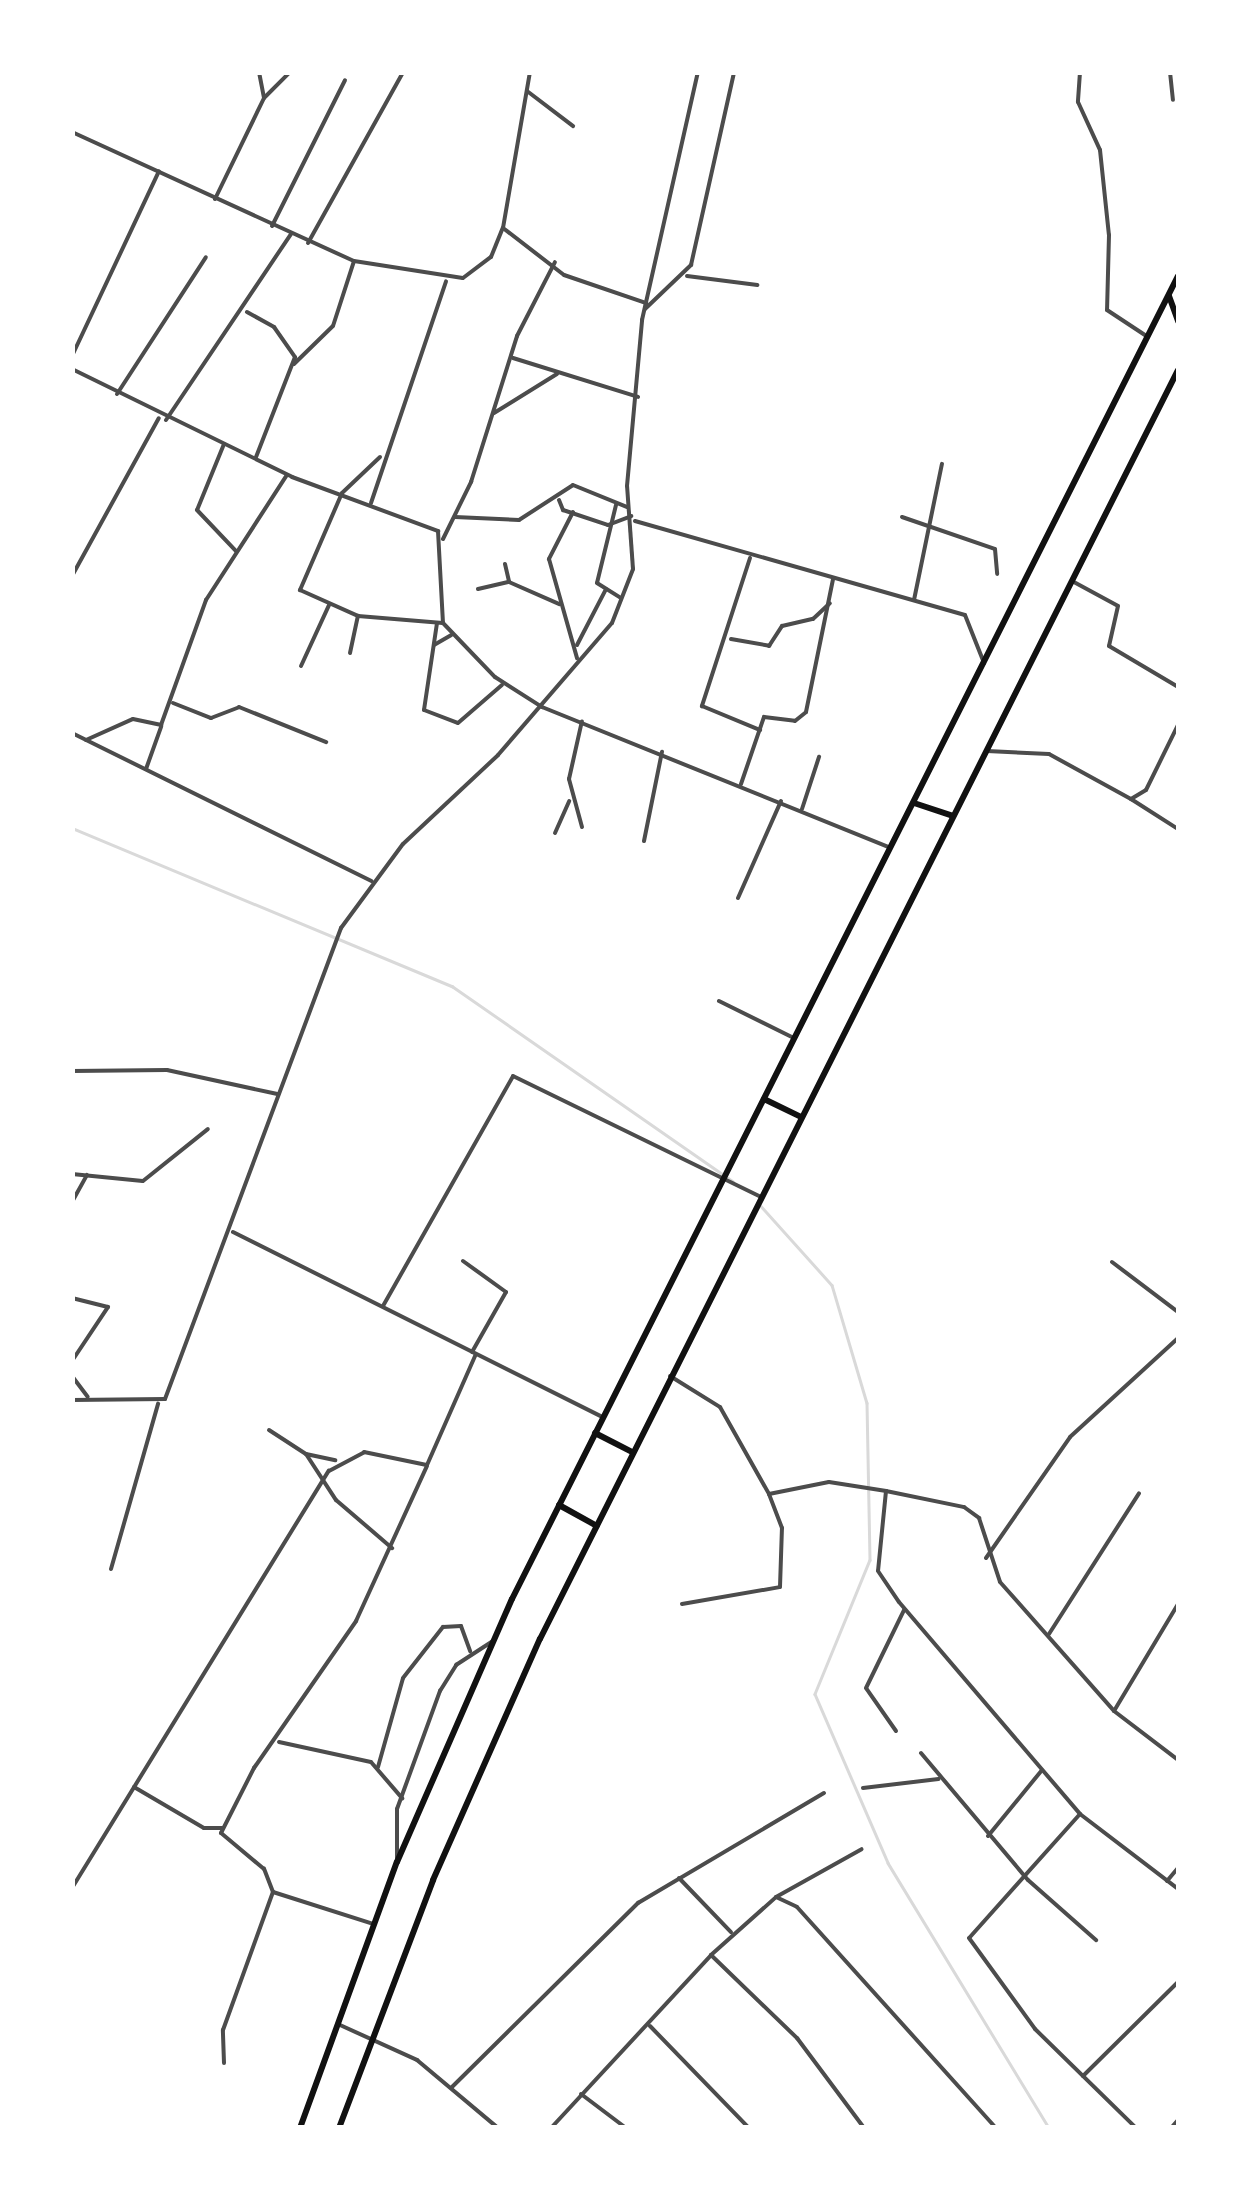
<!DOCTYPE html>
<style>
body{margin:0}
#map{position:relative;width:1251px;height:2200px;overflow:hidden;background:#fff;font-family:"Fira Sans Condensed",sans-serif}
div>[style]{position:absolute}
[style*='--x']{left:calc(var(--x)*1px);top:calc(var(--y)*1px);width:calc(var(--w)*1px);rotate:calc(var(--a)*1deg)}
.stream>*{height:2.5px;margin:-1.25px;padding:0 1.25px;transform-origin:1.25px;border-radius:1.25px;background:#d9d9d9}
.minor>*{height:4px;margin:-2px;padding:0 2px;transform-origin:2px;border-radius:2px;background:#4c4c4c}
.trunk>*{height:6px;margin:-3px;padding:0 3px;transform-origin:3px;border-radius:3px;background:#111}
span{translate:-50% -50%;white-space:nowrap;text-align:center;line-height:1.15;-webkit-text-stroke:9px #fff;paint-order:stroke}
.frame{position:absolute;inset:0;border:75px solid #fff;pointer-events:none}
</style>
<div id="map">
<div class="stream">
<div style="--x:72;--y:828;--w:412;--a:22.6"></div>
<div style="--x:452;--y:986;--w:342;--a:34.8"></div>
<div style="--x:761;--y:1206;--w:106;--a:48.1"></div>
<div style="--x:832;--y:1285;--w:123;--a:73.5"></div>
<div style="--x:867;--y:1403;--w:157;--a:88.9"></div>
<div style="--x:870;--y:1560;--w:145;--a:112.3"></div>
<div style="--x:815;--y:1694;--w:184;--a:66.6"></div>
<div style="--x:888;--y:1863;--w:310;--a:58.7"></div>
</div>
<div class="minor">
<div style="--x:259;--y:72;--w:26;--a:79"></div>
<div style="--x:1080;--y:72;--w:30;--a:94"></div>
<div style="--x:1078;--y:102;--w:53;--a:65.4"></div>
<div style="--x:1100;--y:150;--w:85;--a:84"></div>
<div style="--x:1109;--y:235;--w:75;--a:91.5"></div>
<div style="--x:1107;--y:310;--w:49;--a:33.4"></div>
<div style="--x:1170;--y:72;--w:28;--a:84"></div>
<div style="--x:527;--y:91;--w:58;--a:37.3"></div>
<div style="--x:72;--y:132;--w:310;--a:24.6"></div>
<div style="--x:354;--y:261;--w:110;--a:8.9"></div>
<div style="--x:463;--y:278;--w:35;--a:-37"></div>
<div style="--x:491;--y:257;--w:31;--a:-68"></div>
<div style="--x:503;--y:228;--w:158;--a:-80.2"></div>
<div style="--x:215;--y:199;--w:112;--a:-64.1"></div>
<div style="--x:264;--y:98;--w:37;--a:-45"></div>
<div style="--x:272;--y:226;--w:163;--a:-63.4"></div>
<div style="--x:503;--y:228;--w:77;--a:37.6"></div>
<div style="--x:564;--y:275;--w:87;--a:18.9"></div>
<div style="--x:308;--y:243;--w:196;--a:-60.9"></div>
<div style="--x:687;--y:276;--w:71;--a:7.3"></div>
<div style="--x:645;--y:309;--w:64;--a:-43.7"></div>
<div style="--x:691;--y:265;--w:198;--a:-77.4"></div>
<div style="--x:247;--y:312;--w:31;--a:29"></div>
<div style="--x:274;--y:327;--w:37;--a:55"></div>
<div style="--x:295;--y:357;--w:107;--a:111.3"></div>
<div style="--x:72;--y:356;--w:204;--a:-64.8"></div>
<div style="--x:513;--y:358;--w:131;--a:17.3"></div>
<div style="--x:294;--y:364;--w:54;--a:-44.3"></div>
<div style="--x:333;--y:326;--w:68;--a:-72.1"></div>
<div style="--x:72;--y:369;--w:245;--a:26.1"></div>
<div style="--x:292;--y:477;--w:156;--a:20.3"></div>
<div style="--x:438;--y:531;--w:92;--a:86.9"></div>
<div style="--x:443;--y:623;--w:75;--a:46.1"></div>
<div style="--x:495;--y:677;--w:56;--a:32.6"></div>
<div style="--x:542;--y:707;--w:376;--a:22"></div>
<div style="--x:117;--y:394;--w:163;--a:-57"></div>
<div style="--x:494;--y:413;--w:74;--a:-31.8"></div>
<div style="--x:166;--y:420;--w:224;--a:-56.1"></div>
<div style="--x:224;--y:444;--w:71;--a:112.2"></div>
<div style="--x:197;--y:510;--w:57;--a:46.4"></div>
<div style="--x:380;--y:457;--w:52;--a:136.5"></div>
<div style="--x:342;--y:493;--w:106;--a:113.4"></div>
<div style="--x:300;--y:590;--w:64;--a:24.1"></div>
<div style="--x:358;--y:616;--w:85;--a:4.7"></div>
<div style="--x:559;--y:500;--w:11;--a:68"></div>
<div style="--x:563;--y:510;--w:47;--a:18.4"></div>
<div style="--x:371;--y:503;--w:234;--a:-71.3"></div>
<div style="--x:616;--y:505;--w:80;--a:103.7"></div>
<div style="--x:597;--y:583;--w:28;--a:32"></div>
<div style="--x:573;--y:512;--w:53;--a:117.1"></div>
<div style="--x:549;--y:559;--w:103;--a:74.2"></div>
<div style="--x:455;--y:517;--w:64;--a:2.7"></div>
<div style="--x:519;--y:520;--w:64;--a:-32.9"></div>
<div style="--x:573;--y:485;--w:58;--a:22.2"></div>
<div style="--x:902;--y:517;--w:98;--a:19"></div>
<div style="--x:995;--y:549;--w:25;--a:85"></div>
<div style="--x:635;--y:521;--w:343;--a:15.9"></div>
<div style="--x:965;--y:615;--w:52;--a:68.4"></div>
<div style="--x:608;--y:525;--w:25;--a:-21"></div>
<div style="--x:443;--y:539;--w:64;--a:-63.8"></div>
<div style="--x:471;--y:482;--w:153;--a:-72.5"></div>
<div style="--x:517;--y:336;--w:83;--a:-62.8"></div>
<div style="--x:750;--y:558;--w:156;--a:108"></div>
<div style="--x:702;--y:706;--w:63;--a:22.5"></div>
<div style="--x:505;--y:564;--w:18;--a:77"></div>
<div style="--x:72;--y:576;--w:180;--a:-61.2"></div>
<div style="--x:1072;--y:581;--w:52;--a:28.5"></div>
<div style="--x:1118;--y:606;--w:41;--a:102.7"></div>
<div style="--x:1109;--y:646;--w:80;--a:30.7"></div>
<div style="--x:478;--y:589;--w:32;--a:-13"></div>
<div style="--x:509;--y:582;--w:55;--a:23.7"></div>
<div style="--x:914;--y:600;--w:139;--a:-78.4"></div>
<div style="--x:437;--y:623;--w:88;--a:98.5"></div>
<div style="--x:424;--y:710;--w:36;--a:21"></div>
<div style="--x:458;--y:723;--w:58;--a:-40.8"></div>
<div style="--x:731;--y:639;--w:39;--a:10"></div>
<div style="--x:769;--y:646;--w:24;--a:-57"></div>
<div style="--x:782;--y:626;--w:32;--a:-13"></div>
<div style="--x:813;--y:619;--w:23;--a:-43"></div>
<div style="--x:434;--y:645;--w:20;--a:-30"></div>
<div style="--x:577;--y:645;--w:63;--a:-62.6"></div>
<div style="--x:350;--y:653;--w:38;--a:-78"></div>
<div style="--x:301;--y:666;--w:67;--a:-65.3"></div>
<div style="--x:173;--y:703;--w:41;--a:21.5"></div>
<div style="--x:211;--y:718;--w:30;--a:-21"></div>
<div style="--x:239;--y:707;--w:94;--a:21.9"></div>
<div style="--x:72;--y:733;--w:334;--a:26.3"></div>
<div style="--x:86;--y:740;--w:51;--a:-24.1"></div>
<div style="--x:133;--y:719;--w:29;--a:12"></div>
<div style="--x:161;--y:725;--w:133;--a:-70.2"></div>
<div style="--x:206;--y:600;--w:149;--a:-57.1"></div>
<div style="--x:987;--y:751;--w:62;--a:2.8"></div>
<div style="--x:1049;--y:754;--w:94;--a:28.8"></div>
<div style="--x:1131;--y:799;--w:17;--a:-31"></div>
<div style="--x:1146;--y:790;--w:72;--a:-63.8"></div>
<div style="--x:146;--y:769;--w:45;--a:-70.3"></div>
<div style="--x:741;--y:784;--w:71;--a:-71.1"></div>
<div style="--x:764;--y:717;--w:31;--a:7"></div>
<div style="--x:795;--y:721;--w:14;--a:-39"></div>
<div style="--x:806;--y:712;--w:136;--a:-78.5"></div>
<div style="--x:1131;--y:799;--w:56;--a:32.6"></div>
<div style="--x:802;--y:809;--w:55;--a:-71.9"></div>
<div style="--x:582;--y:827;--w:50;--a:-105.2"></div>
<div style="--x:569;--y:779;--w:59;--a:-77.4"></div>
<div style="--x:555;--y:833;--w:35;--a:-66"></div>
<div style="--x:644;--y:841;--w:91;--a:-78.6"></div>
<div style="--x:738;--y:898;--w:106;--a:-66.1"></div>
<div style="--x:719;--y:1001;--w:84;--a:26.3"></div>
<div style="--x:72;--y:1071;--w:95;--a:-0.6"></div>
<div style="--x:167;--y:1070;--w:113;--a:12.3"></div>
<div style="--x:72;--y:1174;--w:71;--a:5.6"></div>
<div style="--x:143;--y:1181;--w:83;--a:-38.7"></div>
<div style="--x:72;--y:1202;--w:31;--a:-61"></div>
<div style="--x:233;--y:1232;--w:414;--a:26.6"></div>
<div style="--x:463;--y:1261;--w:53;--a:35.8"></div>
<div style="--x:506;--y:1292;--w:69;--a:119.5"></div>
<div style="--x:1112;--y:1262;--w:83;--a:37.1"></div>
<div style="--x:72;--y:1298;--w:37;--a:14"></div>
<div style="--x:383;--y:1306;--w:264;--a:-60.5"></div>
<div style="--x:513;--y:1076;--w:276;--a:26"></div>
<div style="--x:72;--y:1361;--w:65;--a:-56.3"></div>
<div style="--x:72;--y:1376;--w:26;--a:53"></div>
<div style="--x:670;--y:1376;--w:59;--a:31.8"></div>
<div style="--x:720;--y:1407;--w:100;--a:60.6"></div>
<div style="--x:769;--y:1494;--w:61;--a:-11.3"></div>
<div style="--x:829;--y:1482;--w:58;--a:9"></div>
<div style="--x:886;--y:1491;--w:80;--a:95.7"></div>
<div style="--x:878;--y:1571;--w:37;--a:56"></div>
<div style="--x:899;--y:1602;--w:279;--a:49.5"></div>
<div style="--x:1080;--y:1814;--w:123;--a:37.4"></div>
<div style="--x:72;--y:1400;--w:93;--a:-0.6"></div>
<div style="--x:165;--y:1399;--w:503;--a:-69.51"></div>
<div style="--x:341;--y:928;--w:104;--a:-53.6"></div>
<div style="--x:403;--y:844;--w:130;--a:-43.1"></div>
<div style="--x:498;--y:755;--w:174;--a:-49.2"></div>
<div style="--x:612;--y:623;--w:58;--a:-68.7"></div>
<div style="--x:633;--y:569;--w:83;--a:-94.1"></div>
<div style="--x:627;--y:486;--w:167;--a:-84.8"></div>
<div style="--x:642;--y:320;--w:254;--a:-77.3"></div>
<div style="--x:269;--y:1430;--w:44;--a:33"></div>
<div style="--x:306;--y:1454;--w:55;--a:56.9"></div>
<div style="--x:336;--y:1500;--w:74;--a:40.6"></div>
<div style="--x:306;--y:1454;--w:30;--a:12"></div>
<div style="--x:886;--y:1491;--w:80;--a:11.6"></div>
<div style="--x:964;--y:1507;--w:19;--a:36"></div>
<div style="--x:979;--y:1518;--w:67;--a:71.8"></div>
<div style="--x:1000;--y:1582;--w:172;--a:48.5"></div>
<div style="--x:1114;--y:1711;--w:81;--a:37.4"></div>
<div style="--x:986;--y:1558;--w:147;--a:-55.2"></div>
<div style="--x:1070;--y:1437;--w:147;--a:-42.5"></div>
<div style="--x:111;--y:1569;--w:172;--a:-74.1"></div>
<div style="--x:682;--y:1604;--w:99;--a:-9.8"></div>
<div style="--x:780;--y:1587;--w:59;--a:-88.1"></div>
<div style="--x:782;--y:1528;--w:36;--a:-111"></div>
<div style="--x:1049;--y:1634;--w:167;--a:-57.4"></div>
<div style="--x:1114;--y:1711;--w:125;--a:-59.1"></div>
<div style="--x:896;--y:1731;--w:52;--a:-124.9"></div>
<div style="--x:866;--y:1688;--w:87;--a:-64"></div>
<div style="--x:279;--y:1742;--w:94;--a:12.3"></div>
<div style="--x:371;--y:1762;--w:48;--a:49.3"></div>
<div style="--x:921;--y:1753;--w:166;--a:49.9"></div>
<div style="--x:1028;--y:1880;--w:91;--a:41.4"></div>
<div style="--x:378;--y:1767;--w:92;--a:-74.3"></div>
<div style="--x:403;--y:1678;--w:65;--a:-51.9"></div>
<div style="--x:443;--y:1627;--w:18;--a:-3"></div>
<div style="--x:461;--y:1626;--w:27;--a:70"></div>
<div style="--x:134;--y:1787;--w:81;--a:30.4"></div>
<div style="--x:204;--y:1828;--w:18;--a:0"></div>
<div style="--x:863;--y:1788;--w:76;--a:-6.8"></div>
<div style="--x:1080;--y:1814;--w:166;--a:131.8"></div>
<div style="--x:969;--y:1938;--w:112;--a:54"></div>
<div style="--x:1035;--y:2029;--w:141;--a:44.4"></div>
<div style="--x:988;--y:1836;--w:85;--a:-50.7"></div>
<div style="--x:397;--y:1862;--w:53;--a:-90"></div>
<div style="--x:397;--y:1809;--w:126;--a:-70"></div>
<div style="--x:440;--y:1691;--w:31;--a:-58"></div>
<div style="--x:456;--y:1665;--w:44;--a:-33"></div>
<div style="--x:679;--y:1878;--w:75;--a:46.1"></div>
<div style="--x:1167;--y:1881;--w:17;--a:-50"></div>
<div style="--x:72;--y:1888;--w:490;--a:-58.4"></div>
<div style="--x:329;--y:1471;--w:40;--a:-28"></div>
<div style="--x:364;--y:1452;--w:64;--a:11.7"></div>
<div style="--x:427;--y:1465;--w:121;--a:-66.2"></div>
<div style="--x:273;--y:1892;--w:105;--a:17.7"></div>
<div style="--x:776;--y:1897;--w:23;--a:25"></div>
<div style="--x:797;--y:1907;--w:297;--a:48"></div>
<div style="--x:711;--y:1955;--w:87;--a:-41.7"></div>
<div style="--x:776;--y:1897;--w:98;--a:-29.2"></div>
<div style="--x:340;--y:2025;--w:85;--a:24.4"></div>
<div style="--x:417;--y:2060;--w:106;--a:40"></div>
<div style="--x:650;--y:2026;--w:142;--a:45.9"></div>
<div style="--x:224;--y:2063;--w:33;--a:-92"></div>
<div style="--x:223;--y:2030;--w:147;--a:-70.1"></div>
<div style="--x:273;--y:1892;--w:25;--a:-111"></div>
<div style="--x:264;--y:1869;--w:56;--a:-140.1"></div>
<div style="--x:221;--y:1833;--w:73;--a:-63.1"></div>
<div style="--x:254;--y:1768;--w:179;--a:-55.2"></div>
<div style="--x:356;--y:1621;--w:170;--a:-65.4"></div>
<div style="--x:1083;--y:2076;--w:134;--a:-44.7"></div>
<div style="--x:452;--y:2087;--w:262;--a:-44.7"></div>
<div style="--x:638;--y:1903;--w:216;--a:-30.6"></div>
<div style="--x:581;--y:2094;--w:56;--a:37.1"></div>
<div style="--x:551;--y:2128;--w:236;--a:-47.2"></div>
<div style="--x:711;--y:1955;--w:120;--a:44"></div>
<div style="--x:797;--y:2038;--w:112;--a:53.3"></div>
<div style="--x:1171;--y:2128;--w:11;--a:-49"></div>
</div>
<div class="trunk">
<div style="--x:1169;--y:296;--w:27;--a:70"></div>
<div style="--x:914;--y:803;--w:41;--a:18.4"></div>
<div style="--x:764;--y:1099;--w:41;--a:25.9"></div>
<div style="--x:595;--y:1433;--w:42;--a:27.2"></div>
<div style="--x:559;--y:1505;--w:43;--a:28.9"></div>
<div style="--x:300;--y:2128;--w:283;--a:-70"></div>
<div style="--x:397;--y:1862;--w:287;--a:-66.4"></div>
<div style="--x:512;--y:1599;--w:1481;--a:-63.28"></div>
<div style="--x:339;--y:2128;--w:265;--a:-69.2"></div>
<div style="--x:433;--y:1880;--w:264;--a:-66.1"></div>
<div style="--x:540;--y:1639;--w:1420;--a:-63.31"></div>
</div>
<div class="frame"></div>
</div>
